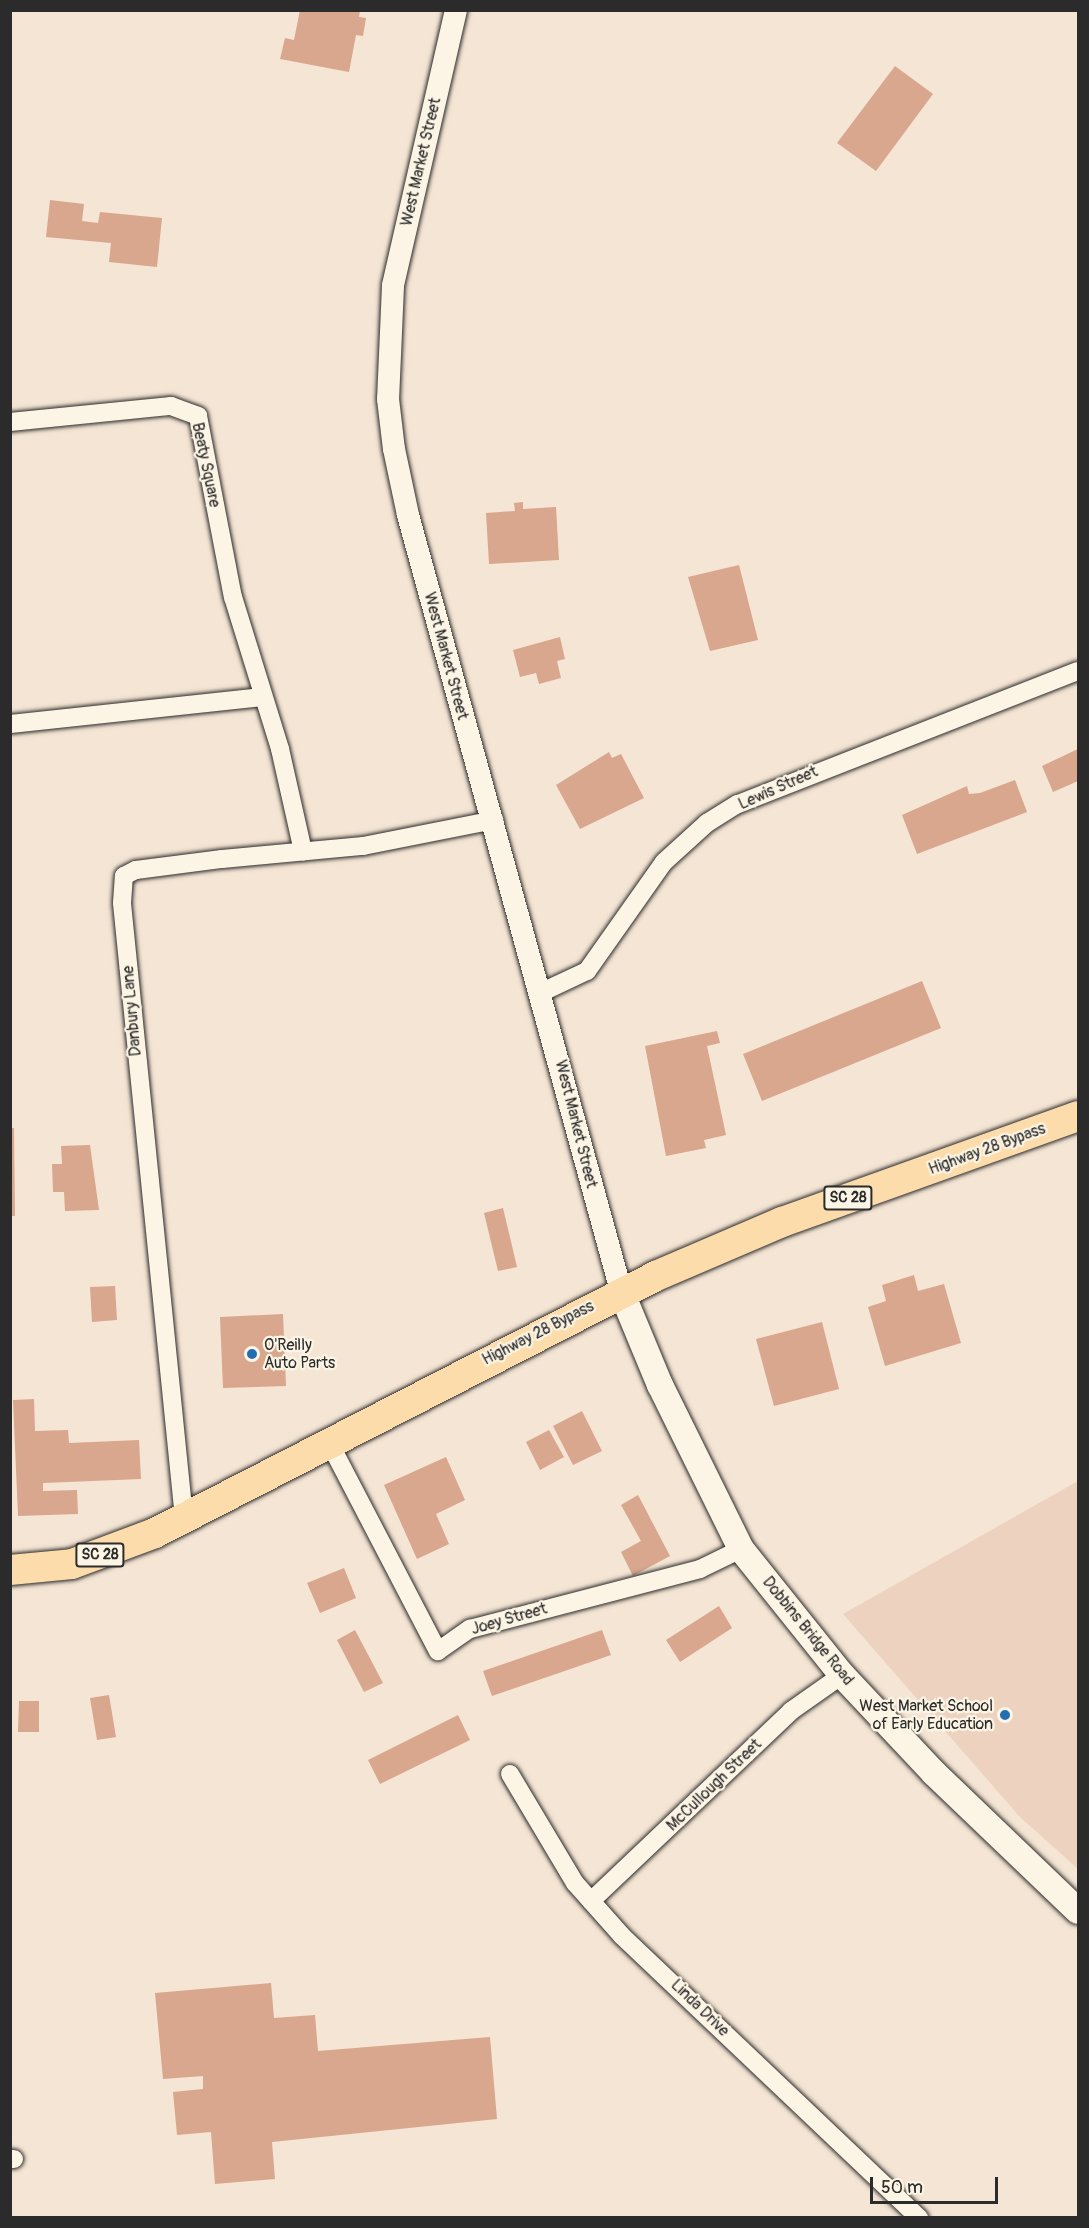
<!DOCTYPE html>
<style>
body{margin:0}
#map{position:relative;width:1089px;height:2228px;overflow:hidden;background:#f5e5d4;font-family:Pangolin,sans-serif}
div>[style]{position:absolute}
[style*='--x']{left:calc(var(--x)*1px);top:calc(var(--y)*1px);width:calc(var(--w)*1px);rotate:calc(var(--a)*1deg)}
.built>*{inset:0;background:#edd2bf}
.building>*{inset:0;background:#d9a68e}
.roads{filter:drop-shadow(0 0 2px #2b2b2b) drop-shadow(0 0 2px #2b2b2b)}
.minor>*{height:18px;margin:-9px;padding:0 9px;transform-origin:9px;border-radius:9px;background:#fcf5e5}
.tertiary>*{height:22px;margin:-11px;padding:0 11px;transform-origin:11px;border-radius:11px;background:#fcf5e5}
.secondary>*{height:26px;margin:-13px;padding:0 13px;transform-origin:13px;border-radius:13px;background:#fcf5e5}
.trunk>*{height:30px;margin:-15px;padding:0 15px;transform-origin:15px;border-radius:15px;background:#fddcac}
.dots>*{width:16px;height:16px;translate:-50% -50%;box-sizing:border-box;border:3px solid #fcf5e5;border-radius:50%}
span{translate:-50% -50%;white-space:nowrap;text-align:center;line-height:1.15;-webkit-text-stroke:4.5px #fcf5e5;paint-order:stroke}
.shield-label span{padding:2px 4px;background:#fcf5e5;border:2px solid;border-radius:4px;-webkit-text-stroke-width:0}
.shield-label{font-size:15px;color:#2b2b2b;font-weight:700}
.street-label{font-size:16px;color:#2b2b2b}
.poi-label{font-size:16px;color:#2b2b2b}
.left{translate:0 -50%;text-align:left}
.right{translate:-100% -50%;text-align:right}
.frame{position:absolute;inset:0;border:12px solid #2b2b2b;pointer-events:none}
.scale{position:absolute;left:870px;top:2177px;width:128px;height:27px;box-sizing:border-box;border:3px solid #2b2b2b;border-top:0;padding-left:8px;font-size:18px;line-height:21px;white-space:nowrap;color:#2b2b2b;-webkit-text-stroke:4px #fcf5e5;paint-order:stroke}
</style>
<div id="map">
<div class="built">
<div style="clip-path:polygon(1078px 1481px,1078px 1869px,1020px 1817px,843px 1614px)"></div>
</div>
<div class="building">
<div style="clip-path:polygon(300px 10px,360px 10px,359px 17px,366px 18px,363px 36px,356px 35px,349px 72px,280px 59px,285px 38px,294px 40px)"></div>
<div style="clip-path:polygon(895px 66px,933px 94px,876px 171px,837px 143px)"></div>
<div style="clip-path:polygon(50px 200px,84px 204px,82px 221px,98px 223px,100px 212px,162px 218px,157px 267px,109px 262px,111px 243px,46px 237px)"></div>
<div style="clip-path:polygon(523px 502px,523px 509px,556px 507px,559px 560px,489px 564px,486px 513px,515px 511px,514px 503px)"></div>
<div style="clip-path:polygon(739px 565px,758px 640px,710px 651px,688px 577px)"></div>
<div style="clip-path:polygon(560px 637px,565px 659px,557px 661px,561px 678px,539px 684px,536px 673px,520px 677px,513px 650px)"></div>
<div style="clip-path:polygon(1078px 749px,1078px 781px,1053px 792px,1042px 766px)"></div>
<div style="clip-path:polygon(609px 752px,612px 758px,621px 754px,644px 798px,580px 829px,556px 785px)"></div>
<div style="clip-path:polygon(1015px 780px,1027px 812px,917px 854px,902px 815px,967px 786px,969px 794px,980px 793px)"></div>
<div style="clip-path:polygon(922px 981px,941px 1028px,762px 1101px,743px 1054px)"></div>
<div style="clip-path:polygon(717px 1031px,720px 1043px,707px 1046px,726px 1135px,704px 1140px,706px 1148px,666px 1156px,645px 1046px)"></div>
<div style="clip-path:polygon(10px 1128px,14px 1128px,15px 1216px,10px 1216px)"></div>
<div style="clip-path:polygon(90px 1145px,99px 1210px,65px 1211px,64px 1192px,53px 1192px,52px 1164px,62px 1164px,61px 1146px)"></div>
<div style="clip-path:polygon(503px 1208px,517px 1267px,498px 1271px,484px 1213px)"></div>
<div style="clip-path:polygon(914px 1275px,918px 1291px,944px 1284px,961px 1343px,885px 1366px,868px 1307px,886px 1301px,882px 1285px)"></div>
<div style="clip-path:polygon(115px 1286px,117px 1320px,92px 1322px,90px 1287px)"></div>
<div style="clip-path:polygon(283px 1314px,286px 1386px,223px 1388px,220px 1317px)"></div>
<div style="clip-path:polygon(822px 1322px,839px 1389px,774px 1406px,756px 1339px)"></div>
<div style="clip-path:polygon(34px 1399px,35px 1431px,68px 1430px,69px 1443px,139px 1440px,141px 1479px,43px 1483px,43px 1491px,77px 1490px,78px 1514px,18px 1516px,13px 1400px)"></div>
<div style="clip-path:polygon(582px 1411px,602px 1451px,573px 1465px,553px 1426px)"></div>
<div style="clip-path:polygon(549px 1430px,564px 1457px,540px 1470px,526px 1442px)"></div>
<div style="clip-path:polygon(446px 1457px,465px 1500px,436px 1514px,449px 1544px,417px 1559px,384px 1485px)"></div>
<div style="clip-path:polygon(638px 1495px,670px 1556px,633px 1576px,621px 1552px,641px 1541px,621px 1505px)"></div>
<div style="clip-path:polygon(344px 1568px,356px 1598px,320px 1613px,307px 1583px)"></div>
<div style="clip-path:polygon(719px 1606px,732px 1628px,680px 1662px,666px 1640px)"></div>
<div style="clip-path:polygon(355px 1630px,383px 1683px,364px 1692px,337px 1640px)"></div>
<div style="clip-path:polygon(602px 1630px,611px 1655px,492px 1696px,483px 1671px)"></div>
<div style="clip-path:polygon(109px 1695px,116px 1737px,97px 1740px,90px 1698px)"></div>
<div style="clip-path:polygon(19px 1701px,39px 1701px,39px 1732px,18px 1732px)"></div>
<div style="clip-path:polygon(458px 1715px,470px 1740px,380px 1784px,368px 1760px)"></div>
<div style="clip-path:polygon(271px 1983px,274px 2018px,315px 2015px,318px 2051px,490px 2037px,497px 2119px,272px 2142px,275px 2179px,215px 2184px,211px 2132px,177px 2135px,173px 2092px,203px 2089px,203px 2076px,163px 2079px,155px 1993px)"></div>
</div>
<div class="roads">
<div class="minor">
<div style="--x:10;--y:422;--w:162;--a:-5.7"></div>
<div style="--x:171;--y:406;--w:29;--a:20"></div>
<div style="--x:198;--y:416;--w:184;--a:79.1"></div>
<div style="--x:233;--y:597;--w:159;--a:72.8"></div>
<div style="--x:280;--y:749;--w:105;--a:77.3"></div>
<div style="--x:10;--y:724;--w:252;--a:-6.1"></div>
<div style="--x:540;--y:993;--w:52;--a:-25.1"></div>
<div style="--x:587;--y:971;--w:133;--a:-54.8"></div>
<div style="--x:664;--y:862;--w:58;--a:-42.2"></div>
<div style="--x:707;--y:823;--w:36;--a:-32"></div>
<div style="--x:738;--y:804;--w:365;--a:-21.4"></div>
<div style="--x:329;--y:1442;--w:236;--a:62.5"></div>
<div style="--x:438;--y:1651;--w:39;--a:-35"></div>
<div style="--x:470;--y:1629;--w:238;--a:-14.6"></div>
<div style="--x:700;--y:1569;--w:46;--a:-26"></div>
<div style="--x:184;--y:1518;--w:618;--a:-95.76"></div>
<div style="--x:122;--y:903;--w:27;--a:-86"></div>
<div style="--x:124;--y:876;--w:13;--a:-27"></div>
<div style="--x:136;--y:870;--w:87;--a:-7.3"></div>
<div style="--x:222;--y:859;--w:142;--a:-5.3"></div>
<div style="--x:363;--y:846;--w:134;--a:-11.2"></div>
<div style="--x:510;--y:1774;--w:127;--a:59.2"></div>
<div style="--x:575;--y:1883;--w:71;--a:48.4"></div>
<div style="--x:622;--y:1936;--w:410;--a:43.5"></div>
<div style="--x:591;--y:1901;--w:276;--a:-43.5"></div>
<div style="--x:791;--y:1711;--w:62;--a:-35.2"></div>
<div style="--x:10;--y:2159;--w:4;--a:0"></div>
</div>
<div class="tertiary">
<div style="--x:456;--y:10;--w:283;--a:102.9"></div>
<div style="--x:393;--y:286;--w:113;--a:92.5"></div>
<div style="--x:388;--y:399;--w:50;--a:83.2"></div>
<div style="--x:394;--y:449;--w:67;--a:78"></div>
<div style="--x:408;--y:515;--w:805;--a:74.65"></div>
</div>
<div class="secondary">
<div style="--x:621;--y:1291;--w:102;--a:67.5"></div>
<div style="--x:660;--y:1385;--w:183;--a:63.7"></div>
<div style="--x:741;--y:1549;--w:161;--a:51.3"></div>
<div style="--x:842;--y:1675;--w:134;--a:46.8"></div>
<div style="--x:934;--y:1773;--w:199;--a:43.8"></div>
</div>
<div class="trunk">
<div style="--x:10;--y:1570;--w:62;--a:-5.5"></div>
<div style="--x:72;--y:1564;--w:89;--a:-20.5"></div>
<div style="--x:155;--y:1533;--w:563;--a:-27.16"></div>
<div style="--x:656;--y:1276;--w:137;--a:-23.2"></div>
<div style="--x:782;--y:1222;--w:314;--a:-19.7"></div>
</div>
</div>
<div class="dots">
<div style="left:252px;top:1354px;background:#1f6fb2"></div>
<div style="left:1005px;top:1715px;background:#1f6fb2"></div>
</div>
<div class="shield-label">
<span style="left:848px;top:1198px">SC 28</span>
<span style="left:100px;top:1555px">SC 28</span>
</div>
<div class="street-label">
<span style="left:421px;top:162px;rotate:-77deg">West Market Street</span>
<span style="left:206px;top:465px;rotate:78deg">Beaty Square</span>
<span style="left:446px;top:656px;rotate:75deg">West Market Street</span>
<span style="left:778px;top:788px;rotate:-24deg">Lewis Street</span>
<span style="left:132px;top:1011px;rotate:-95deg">Danbury Lane</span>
<span style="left:576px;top:1124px;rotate:76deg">West Market Street</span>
<span style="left:987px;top:1149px;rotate:-20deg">Highway 28 Bypass</span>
<span style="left:538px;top:1333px;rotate:-27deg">Highway 28 Bypass</span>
<span style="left:509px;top:1619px;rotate:-16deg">Joey Street</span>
<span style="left:808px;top:1631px;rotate:51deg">Dobbins Bridge Road</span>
<span style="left:714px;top:1785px;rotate:-44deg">McCullough Street</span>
<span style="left:700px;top:2008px;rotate:44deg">Linda Drive</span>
</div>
<div class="poi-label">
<span class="left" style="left:264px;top:1354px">O'Reilly<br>Auto Parts</span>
<span class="right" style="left:993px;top:1715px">West Market School<br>of Early Education</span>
</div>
<div class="frame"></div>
<div class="scale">50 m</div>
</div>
